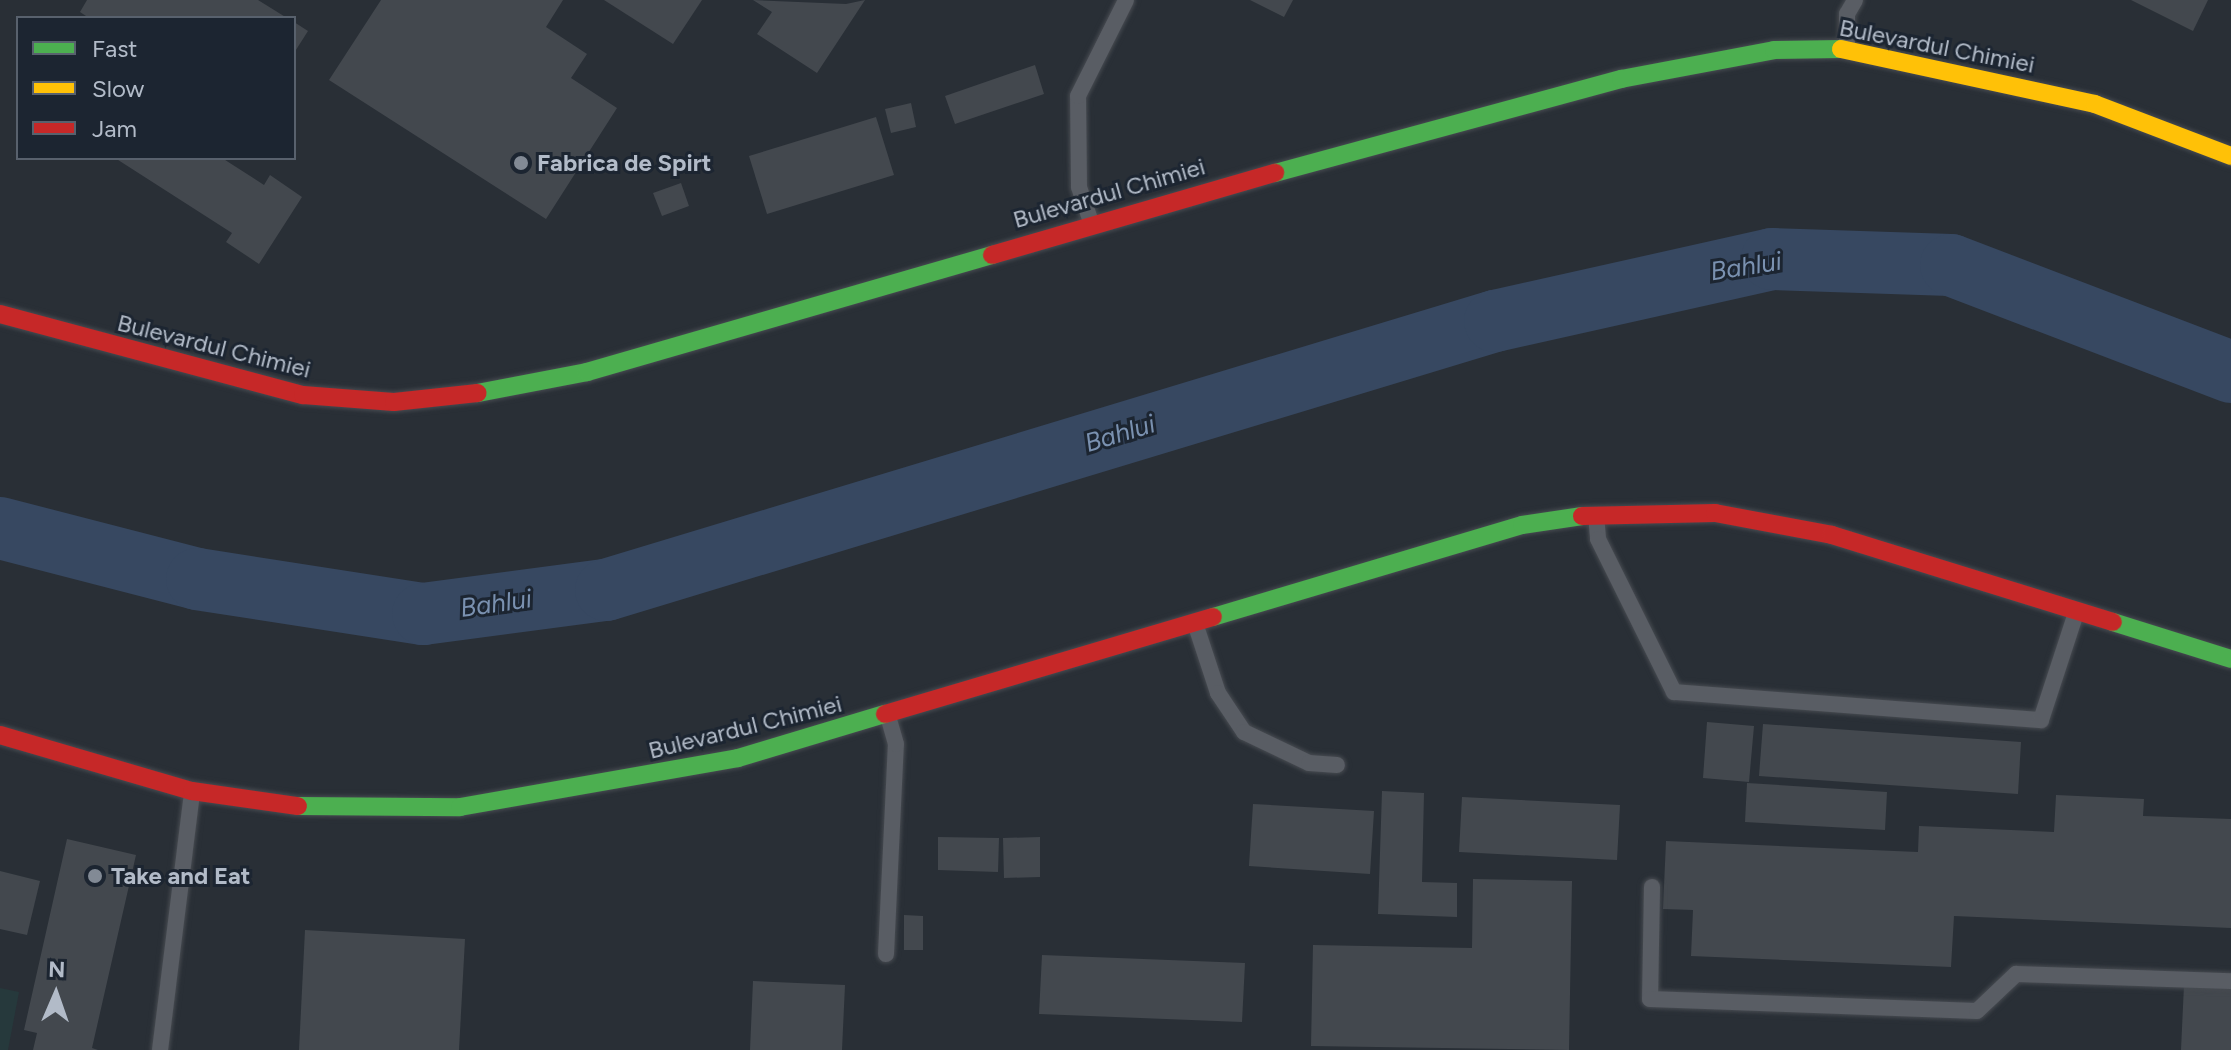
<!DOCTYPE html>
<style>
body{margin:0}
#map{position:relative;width:2231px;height:1050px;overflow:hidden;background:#292f36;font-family:Figtree,sans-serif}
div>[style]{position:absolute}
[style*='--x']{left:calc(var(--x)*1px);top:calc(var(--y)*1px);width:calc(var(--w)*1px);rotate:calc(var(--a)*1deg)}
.green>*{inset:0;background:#26393c}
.river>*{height:62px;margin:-31px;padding:0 31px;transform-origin:31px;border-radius:31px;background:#374861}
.building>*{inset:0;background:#43484e}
.roads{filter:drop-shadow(0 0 2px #474b51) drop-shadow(0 0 2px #474b51)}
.lane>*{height:16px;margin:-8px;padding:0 8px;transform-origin:8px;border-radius:8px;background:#595d64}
.fast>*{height:18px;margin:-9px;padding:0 9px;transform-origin:9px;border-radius:9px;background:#4caf50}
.slow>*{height:18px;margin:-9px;padding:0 9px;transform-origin:9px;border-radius:9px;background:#ffc107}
.jam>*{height:18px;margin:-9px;padding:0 9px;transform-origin:9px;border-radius:9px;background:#c62828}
.dots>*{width:22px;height:22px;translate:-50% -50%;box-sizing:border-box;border:4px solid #1c2531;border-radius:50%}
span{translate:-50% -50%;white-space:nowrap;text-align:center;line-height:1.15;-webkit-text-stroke:6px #1c2531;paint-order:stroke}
.street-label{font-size:24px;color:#b2bbc8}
.poi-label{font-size:24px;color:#b2bbc8;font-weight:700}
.left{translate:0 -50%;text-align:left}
.water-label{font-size:26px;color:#7a91b0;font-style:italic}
.legend{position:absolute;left:16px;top:16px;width:280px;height:144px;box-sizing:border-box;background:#1c2531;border:2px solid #58616d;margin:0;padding:10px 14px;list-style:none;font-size:24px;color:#b2bbc8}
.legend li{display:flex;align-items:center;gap:16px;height:40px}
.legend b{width:40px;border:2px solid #58616d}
.north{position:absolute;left:16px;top:954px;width:80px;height:80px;-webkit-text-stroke:6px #1c2531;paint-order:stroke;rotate:2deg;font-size:22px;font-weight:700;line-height:32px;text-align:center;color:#b2bbc8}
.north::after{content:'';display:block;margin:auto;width:28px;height:36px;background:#b2bbc8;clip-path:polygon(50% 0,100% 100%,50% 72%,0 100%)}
</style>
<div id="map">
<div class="green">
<div style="clip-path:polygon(0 988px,19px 992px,8px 1050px,0 1050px)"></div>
</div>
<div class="river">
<div style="--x:0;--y:528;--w:203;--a:14.5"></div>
<div style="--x:197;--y:579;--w:229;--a:8.8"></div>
<div style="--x:423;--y:614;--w:185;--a:-7.5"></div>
<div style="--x:606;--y:590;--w:929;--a:-16.84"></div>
<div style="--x:1495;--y:321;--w:284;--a:-12.6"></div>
<div style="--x:1772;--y:259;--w:179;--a:1.9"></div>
<div style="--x:1951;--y:265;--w:300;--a:20.9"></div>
</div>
<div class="building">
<div style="clip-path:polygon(87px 0,258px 0,287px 18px,89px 18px,80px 12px)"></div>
<div style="clip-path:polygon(381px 0,563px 0,546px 27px,587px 54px,571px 78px,617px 108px,546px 219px,329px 80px)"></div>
<div style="clip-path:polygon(604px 0,702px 0,673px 44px)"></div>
<div style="clip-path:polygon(753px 0,846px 4px,865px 0,817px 73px,757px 34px,772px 12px)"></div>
<div style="clip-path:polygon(1250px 0,1293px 0,1284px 17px)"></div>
<div style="clip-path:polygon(2131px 0,2208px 0,2193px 31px)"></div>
<div style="clip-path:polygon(294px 22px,308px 31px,294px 53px)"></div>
<div style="clip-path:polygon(1035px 65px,1044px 94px,955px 124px,945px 96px)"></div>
<div style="clip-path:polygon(911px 103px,916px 127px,891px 133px,885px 109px)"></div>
<div style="clip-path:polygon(876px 117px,894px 175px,767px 214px,749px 156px)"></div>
<div style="clip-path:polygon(115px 158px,222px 158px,264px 185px,270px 175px,302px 197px,259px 264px,226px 242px,232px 233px)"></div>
<div style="clip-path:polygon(681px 183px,689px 206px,662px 216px,653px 193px)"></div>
<div style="clip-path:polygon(1707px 722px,1754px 726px,1749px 782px,1703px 778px)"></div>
<div style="clip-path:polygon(1763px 724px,2021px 742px,2018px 794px,1759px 776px)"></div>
<div style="clip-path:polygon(1747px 783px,1887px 792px,1885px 830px,1745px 822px)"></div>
<div style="clip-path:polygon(1382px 791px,1424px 793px,1422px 882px,1457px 883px,1457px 917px,1378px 914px)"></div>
<div style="clip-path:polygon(2056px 795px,2144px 799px,2143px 816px,2231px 819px,2231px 928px,1954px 916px,1951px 967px,1691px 956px,1693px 910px,1663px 909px,1666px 841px,1918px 852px,1919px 826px,2054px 832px)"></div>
<div style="clip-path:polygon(1462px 797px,1620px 805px,1617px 860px,1459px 852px)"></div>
<div style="clip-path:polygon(1253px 804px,1374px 811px,1370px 874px,1249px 866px)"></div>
<div style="clip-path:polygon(938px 837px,999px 838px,998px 872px,938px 870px)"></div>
<div style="clip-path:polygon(1040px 837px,1040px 877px,1004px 878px,1003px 838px)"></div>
<div style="clip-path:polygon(67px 839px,136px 855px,92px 1048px,98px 1050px,33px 1050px,37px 1033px,24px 1030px)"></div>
<div style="clip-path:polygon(0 871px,40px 881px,27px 935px,0 929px)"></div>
<div style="clip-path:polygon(1473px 879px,1572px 881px,1569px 1050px,1311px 1046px,1313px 945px,1472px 948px)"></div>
<div style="clip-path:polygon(904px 915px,923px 916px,923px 950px,904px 950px)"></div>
<div style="clip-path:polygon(305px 930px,465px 939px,459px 1050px,299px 1050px)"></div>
<div style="clip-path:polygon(1042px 955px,1245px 963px,1242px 1022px,1039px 1014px)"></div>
<div style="clip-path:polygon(753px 981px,845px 985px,842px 1050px,750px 1050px)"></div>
<div style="clip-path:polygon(2184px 985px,2231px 987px,2231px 1050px,2181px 1050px)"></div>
</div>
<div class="roads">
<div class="lane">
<div style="--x:1847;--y:48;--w:34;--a:-90"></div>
<div style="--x:1847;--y:14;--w:16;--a:-60"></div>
<div style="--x:1091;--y:222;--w:37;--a:-109"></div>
<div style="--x:1079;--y:187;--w:91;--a:-90.6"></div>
<div style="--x:1078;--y:96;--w:107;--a:-63.4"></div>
<div style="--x:1596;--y:515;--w:24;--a:85"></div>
<div style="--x:1598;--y:539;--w:171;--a:63.6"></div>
<div style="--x:1674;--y:692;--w:368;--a:4.4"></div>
<div style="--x:2041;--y:720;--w:113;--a:-71.9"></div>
<div style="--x:1195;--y:623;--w:74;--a:71.8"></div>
<div style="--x:1218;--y:693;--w:47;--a:56.3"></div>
<div style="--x:1244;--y:732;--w:72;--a:25.5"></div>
<div style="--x:1309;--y:763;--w:28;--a:4"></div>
<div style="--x:1652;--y:887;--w:112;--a:91"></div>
<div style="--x:1650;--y:999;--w:327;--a:2.1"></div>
<div style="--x:1977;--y:1011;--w:54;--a:-43.5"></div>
<div style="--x:2016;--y:974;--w:215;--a:1.9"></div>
<div style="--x:886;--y:954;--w:210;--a:-87.3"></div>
<div style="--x:896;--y:744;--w:29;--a:-106"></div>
<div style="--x:160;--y:1050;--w:259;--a:-82.9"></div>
</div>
<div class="fast">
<div style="--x:1275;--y:173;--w:359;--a:-15.2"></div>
<div style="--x:1621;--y:79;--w:156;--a:-10.7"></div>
<div style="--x:1774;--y:50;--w:67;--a:-0.9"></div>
<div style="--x:478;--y:393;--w:111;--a:-10.9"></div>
<div style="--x:587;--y:372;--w:422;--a:-16.1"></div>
<div style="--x:1213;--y:617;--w:322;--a:-16.6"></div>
<div style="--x:1522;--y:525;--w:61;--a:-8.5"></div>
<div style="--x:2113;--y:622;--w:124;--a:17.4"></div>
<div style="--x:298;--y:806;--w:162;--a:0.4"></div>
<div style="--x:460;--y:807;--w:282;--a:-10"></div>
<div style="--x:738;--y:758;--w:153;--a:-16.7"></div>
</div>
<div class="slow">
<div style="--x:1841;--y:49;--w:260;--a:12.2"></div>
<div style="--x:2095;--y:104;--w:146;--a:20.9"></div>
</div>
<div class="jam">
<div style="--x:992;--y:255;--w:295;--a:-16.2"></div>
<div style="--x:0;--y:314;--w:314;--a:15"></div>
<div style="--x:303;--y:395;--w:91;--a:4.4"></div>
<div style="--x:394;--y:402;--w:84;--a:-6.1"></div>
<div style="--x:1582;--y:516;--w:133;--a:-1.3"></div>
<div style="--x:1715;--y:513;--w:119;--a:10.6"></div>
<div style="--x:1832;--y:535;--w:294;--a:17.2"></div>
<div style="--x:885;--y:714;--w:342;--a:-16.5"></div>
<div style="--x:0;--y:735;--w:200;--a:16.3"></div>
<div style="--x:192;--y:791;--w:107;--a:8.1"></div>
</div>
</div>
<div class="dots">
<div style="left:521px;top:163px;background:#828a95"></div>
<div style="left:95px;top:876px;background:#828a95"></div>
</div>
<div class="street-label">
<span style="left:1937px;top:46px;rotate:11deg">Bulevardul Chimiei</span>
<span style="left:1109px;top:193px;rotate:-16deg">Bulevardul Chimiei</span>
<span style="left:214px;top:346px;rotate:14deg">Bulevardul Chimiei</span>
<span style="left:745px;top:727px;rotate:-14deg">Bulevardul Chimiei</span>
</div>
<div class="poi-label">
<span class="left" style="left:537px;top:163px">Fabrica de Spirt</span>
<span class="left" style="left:111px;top:876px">Take and Eat</span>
</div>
<div class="water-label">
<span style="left:1746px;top:267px;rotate:-9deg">Bahlui</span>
<span style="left:1120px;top:434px;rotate:-17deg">Bahlui</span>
<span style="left:496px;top:604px;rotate:-8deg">Bahlui</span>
</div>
<ul class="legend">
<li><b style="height:10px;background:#4caf50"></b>Fast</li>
<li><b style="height:10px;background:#ffc107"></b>Slow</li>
<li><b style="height:10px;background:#c62828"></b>Jam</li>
</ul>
<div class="north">N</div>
</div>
